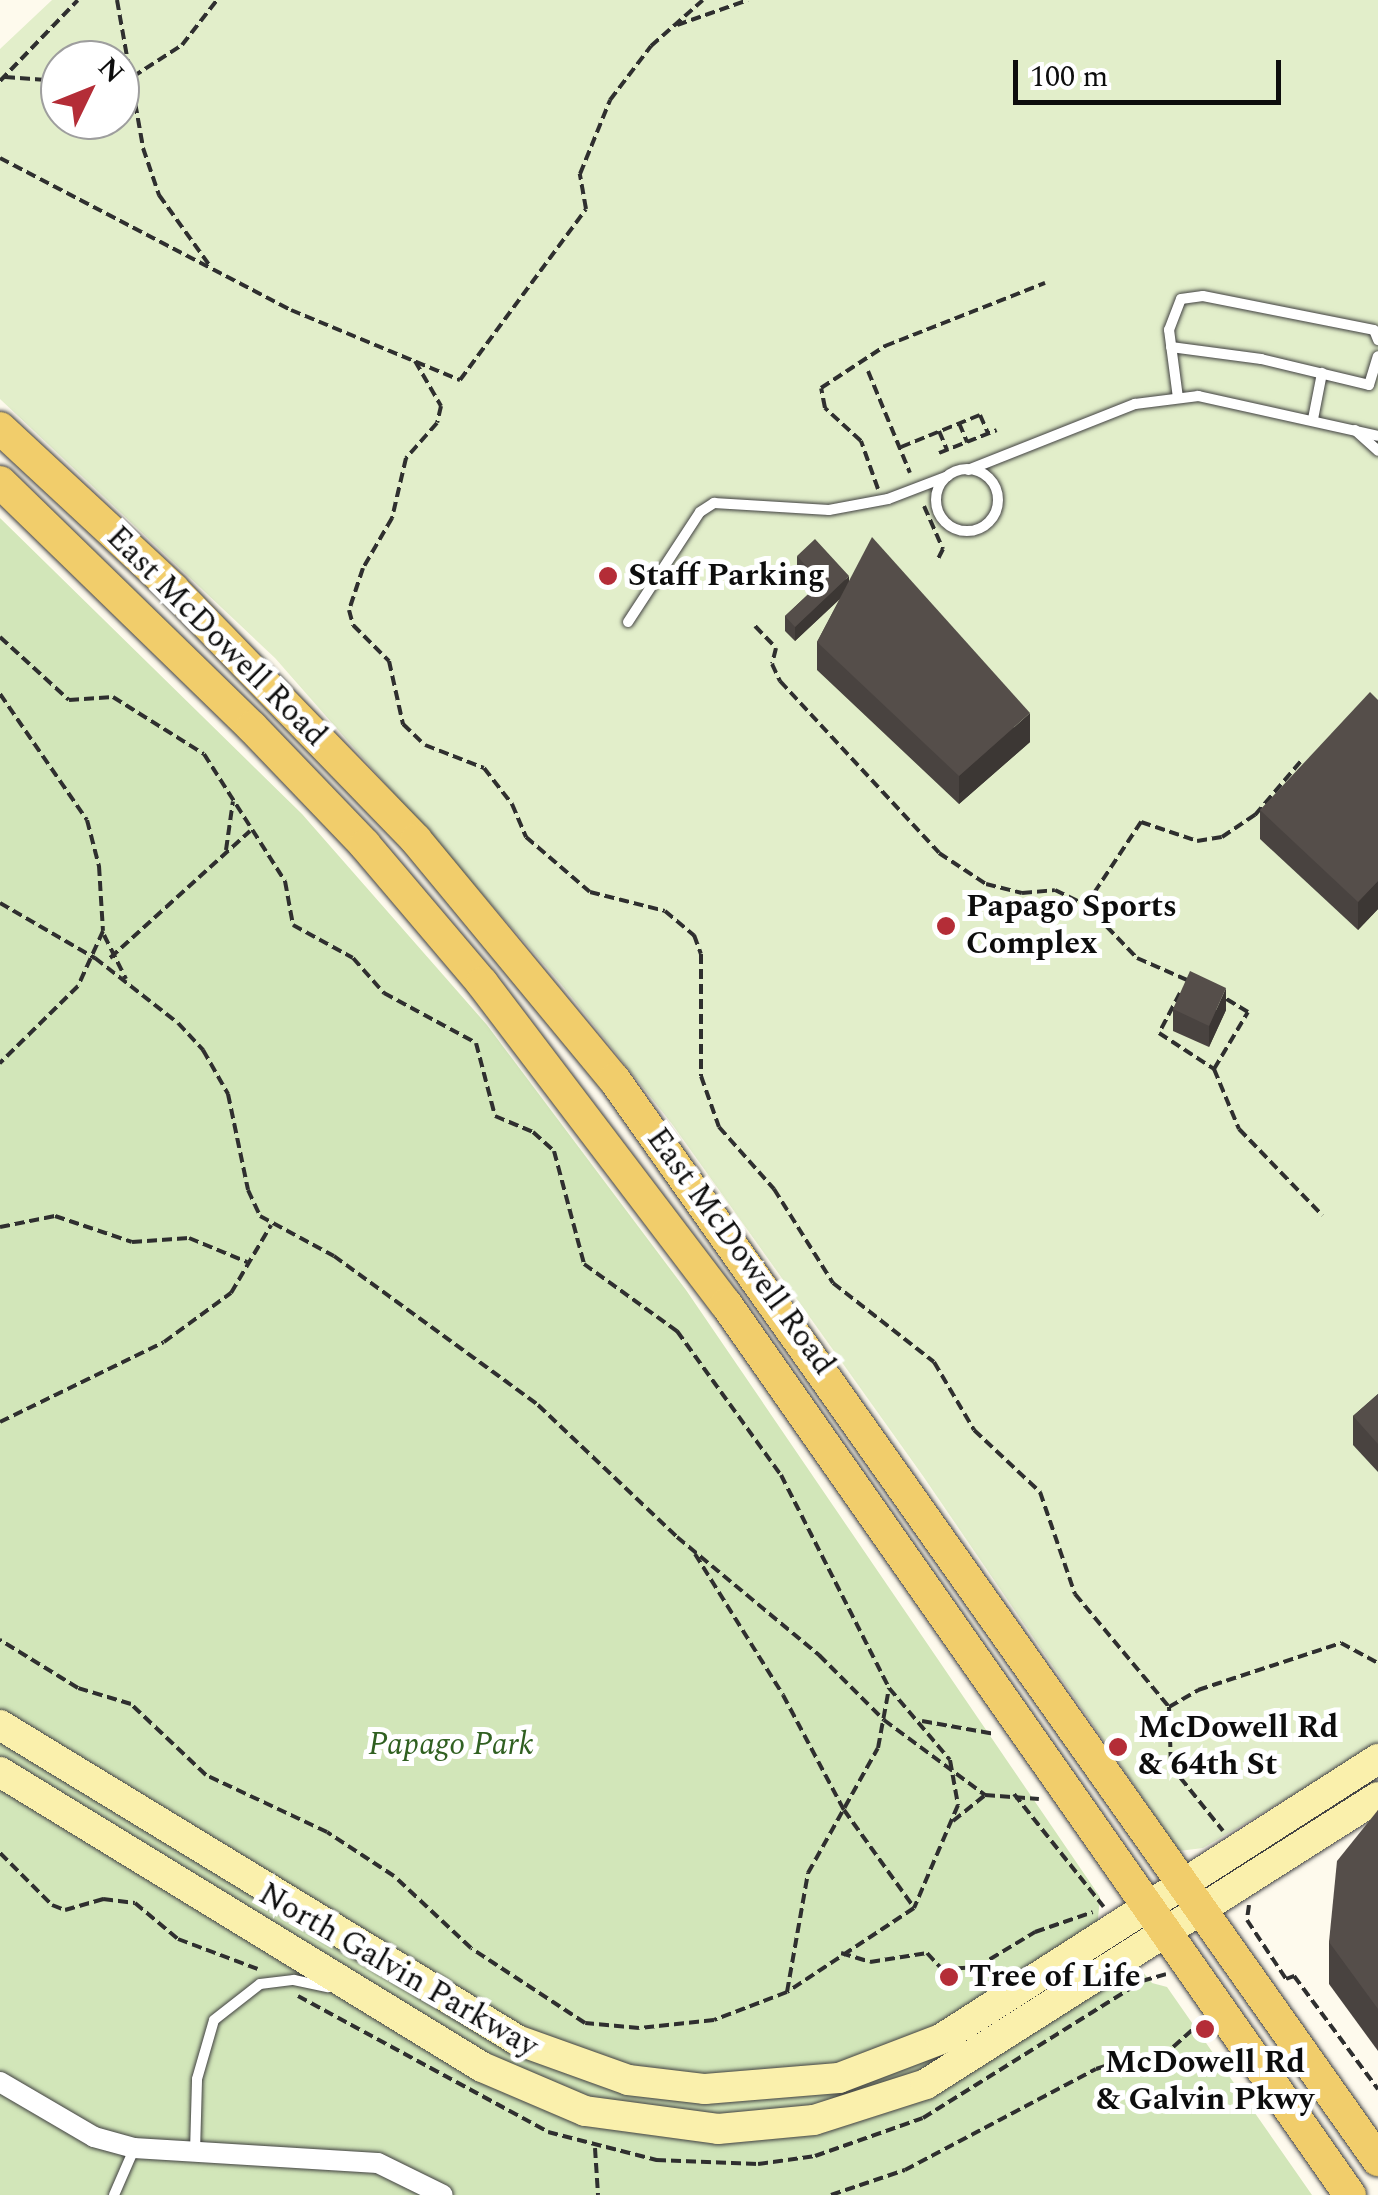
<!DOCTYPE html>
<style>
body{margin:0}
#map{position:relative;width:1378px;height:2195px;overflow:hidden;background:#fefaed;font-family:Spectral,serif}
div>[style]{position:absolute}
[style*='--x']{left:calc(var(--x)*1px);top:calc(var(--y)*1px);width:calc(var(--w)*1px);rotate:calc(var(--a)*1deg)}
.green>*{inset:0;background:#d2e6b9}
.pitch>*{inset:0;background:#e2eeca}
.path>*{height:4px;margin-top:-2px;transform-origin:0;background:repeating-linear-gradient(90deg,#2f2f2f 0 10px,transparent 0 15px)}
.roads{filter:drop-shadow(0 0 2px #404040) drop-shadow(0 0 2px #404040)}
.lane>*{height:10px;margin:-5px;padding:0 5px;transform-origin:5px;border-radius:5px;background:#fff}
.lane>.ring{margin:-5px;padding:0;box-sizing:content-box;background:none;border:10px solid #fff;border-radius:50%}
.street>*{height:20px;margin:-10px;padding:0 10px;transform-origin:10px;border-radius:10px;background:#fff}
.secondary>*{height:30px;margin:-15px;padding:0 15px;transform-origin:15px;border-radius:15px;background:#faf0ac}
.primary>*{height:32px;margin:-16px;padding:0 16px;transform-origin:16px;border-radius:16px;background:#f1cd6b}
.wall>*{inset:0;background:#494340}
.shaded-wall>*{inset:0;background:#3c3734}
.building>*{inset:0;background:#554e4a}
.dots>*{width:28px;height:28px;translate:-50% -50%;box-sizing:border-box;border:5px solid #fff;border-radius:50%}
span{translate:-50% -50%;white-space:nowrap;text-align:center;line-height:1.15;-webkit-text-stroke:10px #fff;paint-order:stroke}
.poi-label{font-size:32px;color:#0d0d0d;font-weight:700}
.left{translate:0 -50%;text-align:left}
.street-label{font-size:32px;color:#0d0d0d}
.park-label{font-size:32px;color:#306021;font-style:italic}
.north{position:absolute;left:40px;top:40px;width:100px;height:100px;box-sizing:border-box;background:#fff;border:2px solid #9e9e9e;border-radius:50%;rotate:47deg;font-size:28px;font-weight:700;line-height:40px;text-align:center;color:#0d0d0d}
.north::after{content:'';display:block;margin:auto;width:35px;height:45px;background:#b42d37;clip-path:polygon(50% 0,100% 100%,50% 72%,0 100%)}
.scale{position:absolute;left:1013px;top:60px;width:268px;height:45px;box-sizing:border-box;border:5px solid #0d0d0d;border-top:0;padding-left:12px;font-size:30px;line-height:35px;white-space:nowrap;color:#0d0d0d;-webkit-text-stroke:8px #fff;paint-order:stroke}
</style>
<div id="map">
<div class="green">
<div style="clip-path:polygon(0 518px,302px 814px,487px 1025px,686px 1290px,1100px 1897px,1098px 1919px,1152px 1983px,1167px 1987px,1312px 2195px,0 2195px)"></div>
</div>
<div class="pitch">
<div style="clip-path:polygon(evenodd,52px 0,1378px 0,1378px 1743px,1368px 1751px,1203px 1848px,1179px 1851px,923px 1476px,672px 1124px,561px 984px,275px 658px,0 399px,0 49px,52px 0,60px 60px,120px 60px,120px 120px,60px 120px,60px 60px)"></div>
</div>
<div class="path">
<div style="--x:117;--y:0;--w:150;--a:80"></div>
<div style="--x:143;--y:148;--w:50;--a:71.2"></div>
<div style="--x:159;--y:195;--w:87;--a:54.3"></div>
<div style="--x:677;--y:25;--w:75;--a:-19.4"></div>
<div style="--x:5;--y:77;--w:55;--a:4.2"></div>
<div style="--x:0;--y:81;--w:112;--a:-46.1"></div>
<div style="--x:120;--y:85;--w:74;--a:-32.8"></div>
<div style="--x:182;--y:45;--w:57;--a:-52.1"></div>
<div style="--x:0;--y:158;--w:328;--a:27.6"></div>
<div style="--x:291;--y:310;--w:183;--a:22.5"></div>
<div style="--x:460;--y:380;--w:212;--a:-53.6"></div>
<div style="--x:586;--y:209;--w:36;--a:-100"></div>
<div style="--x:580;--y:174;--w:80;--a:-67.9"></div>
<div style="--x:610;--y:100;--w:68;--a:-52.8"></div>
<div style="--x:651;--y:46;--w:69;--a:-41.5"></div>
<div style="--x:415;--y:361;--w:52;--a:60"></div>
<div style="--x:441;--y:406;--w:17;--a:103"></div>
<div style="--x:437;--y:423;--w:47;--a:131.5"></div>
<div style="--x:406;--y:458;--w:62;--a:103.1"></div>
<div style="--x:392;--y:518;--w:58;--a:120.1"></div>
<div style="--x:363;--y:568;--w:44;--a:108.4"></div>
<div style="--x:349;--y:610;--w:16;--a:75"></div>
<div style="--x:353;--y:625;--w:51;--a:45"></div>
<div style="--x:389;--y:661;--w:65;--a:77.5"></div>
<div style="--x:403;--y:724;--w:30;--a:44"></div>
<div style="--x:425;--y:745;--w:63;--a:21.3"></div>
<div style="--x:484;--y:768;--w:46;--a:52.1"></div>
<div style="--x:512;--y:804;--w:36;--a:67"></div>
<div style="--x:526;--y:837;--w:84;--a:40.7"></div>
<div style="--x:590;--y:892;--w:77;--a:14.2"></div>
<div style="--x:665;--y:911;--w:38;--a:40"></div>
<div style="--x:694;--y:935;--w:20;--a:70"></div>
<div style="--x:701;--y:954;--w:122;--a:90"></div>
<div style="--x:701;--y:1076;--w:54;--a:70.6"></div>
<div style="--x:719;--y:1127;--w:83;--a:48.4"></div>
<div style="--x:774;--y:1189;--w:111;--a:57.9"></div>
<div style="--x:833;--y:1283;--w:128;--a:38"></div>
<div style="--x:934;--y:1362;--w:79;--a:59.5"></div>
<div style="--x:974;--y:1430;--w:91;--a:43.2"></div>
<div style="--x:1040;--y:1492;--w:108;--a:71.1"></div>
<div style="--x:1075;--y:1594;--w:147;--a:50.2"></div>
<div style="--x:1169;--y:1707;--w:59;--a:88.1"></div>
<div style="--x:1171;--y:1766;--w:83;--a:51.3"></div>
<div style="--x:868;--y:371;--w:110;--a:67.6"></div>
<div style="--x:959;--y:423;--w:21;--a:67"></div>
<div style="--x:939;--y:431;--w:21;--a:67"></div>
<div style="--x:901;--y:447;--w:85;--a:-22.1"></div>
<div style="--x:980;--y:415;--w:20;--a:66"></div>
<div style="--x:939;--y:453;--w:62;--a:-21.6"></div>
<div style="--x:878;--y:489;--w:51;--a:-109.5"></div>
<div style="--x:861;--y:441;--w:49;--a:-137.5"></div>
<div style="--x:825;--y:408;--w:20;--a:-101"></div>
<div style="--x:821;--y:388;--w:77;--a:-33.3"></div>
<div style="--x:885;--y:346;--w:172;--a:-21.5"></div>
<div style="--x:924;--y:506;--w:47;--a:66.2"></div>
<div style="--x:943;--y:549;--w:11;--a:117"></div>
<div style="--x:755;--y:626;--w:30;--a:46"></div>
<div style="--x:776;--y:648;--w:16;--a:104"></div>
<div style="--x:772;--y:664;--w:19;--a:65"></div>
<div style="--x:780;--y:681;--w:234;--a:47.2"></div>
<div style="--x:939;--y:853;--w:56;--a:33.4"></div>
<div style="--x:986;--y:884;--w:37;--a:14"></div>
<div style="--x:1022;--y:893;--w:33;--a:-5"></div>
<div style="--x:1055;--y:890;--w:34;--a:26"></div>
<div style="--x:1086;--y:905;--w:74;--a:46.1"></div>
<div style="--x:1137;--y:958;--w:55;--a:23.7"></div>
<div style="--x:0;--y:637;--w:93;--a:42.4"></div>
<div style="--x:69;--y:700;--w:44;--a:-3.9"></div>
<div style="--x:113;--y:697;--w:107;--a:32.1"></div>
<div style="--x:204;--y:754;--w:151;--a:57.5"></div>
<div style="--x:285;--y:881;--w:45;--a:79.7"></div>
<div style="--x:293;--y:925;--w:68;--a:28.8"></div>
<div style="--x:353;--y:958;--w:47;--a:48.5"></div>
<div style="--x:384;--y:993;--w:105;--a:28.5"></div>
<div style="--x:476;--y:1043;--w:75;--a:75.4"></div>
<div style="--x:495;--y:1116;--w:41;--a:22.8"></div>
<div style="--x:533;--y:1132;--w:28;--a:42"></div>
<div style="--x:554;--y:1151;--w:117;--a:75.1"></div>
<div style="--x:584;--y:1264;--w:115;--a:35.8"></div>
<div style="--x:677;--y:1331;--w:178;--a:54.2"></div>
<div style="--x:781;--y:1475;--w:239;--a:63.1"></div>
<div style="--x:889;--y:1688;--w:94;--a:49.7"></div>
<div style="--x:950;--y:1760;--w:46;--a:79.9"></div>
<div style="--x:958;--y:1805;--w:112;--a:113.1"></div>
<div style="--x:914;--y:1908;--w:152;--a:146.5"></div>
<div style="--x:787;--y:1992;--w:78;--a:159"></div>
<div style="--x:714;--y:2020;--w:75;--a:173.9"></div>
<div style="--x:639;--y:2028;--w:54;--a:-174.7"></div>
<div style="--x:585;--y:2023;--w:136;--a:-146.7"></div>
<div style="--x:471;--y:1948;--w:105;--a:-136.9"></div>
<div style="--x:394;--y:1876;--w:80;--a:-146.7"></div>
<div style="--x:327;--y:1832;--w:134;--a:-154.8"></div>
<div style="--x:206;--y:1775;--w:103;--a:-136.6"></div>
<div style="--x:131;--y:1704;--w:55;--a:-163.2"></div>
<div style="--x:78;--y:1688;--w:92;--a:-148.4"></div>
<div style="--x:0;--y:694;--w:153;--a:55.4"></div>
<div style="--x:87;--y:820;--w:48;--a:75.4"></div>
<div style="--x:99;--y:866;--w:65;--a:86.5"></div>
<div style="--x:103;--y:931;--w:60;--a:114.4"></div>
<div style="--x:78;--y:986;--w:110;--a:135.4"></div>
<div style="--x:226;--y:850;--w:49;--a:-81.9"></div>
<div style="--x:0;--y:903;--w:110;--a:30.1"></div>
<div style="--x:95;--y:958;--w:105;--a:38.1"></div>
<div style="--x:178;--y:1023;--w:37;--a:47"></div>
<div style="--x:203;--y:1050;--w:51;--a:60.4"></div>
<div style="--x:228;--y:1094;--w:98;--a:78.2"></div>
<div style="--x:248;--y:1190;--w:29;--a:65"></div>
<div style="--x:260;--y:1216;--w:84;--a:28.4"></div>
<div style="--x:334;--y:1256;--w:253;--a:36.1"></div>
<div style="--x:538;--y:1405;--w:192;--a:43.5"></div>
<div style="--x:677;--y:1537;--w:185;--a:39.7"></div>
<div style="--x:819;--y:1655;--w:92;--a:45"></div>
<div style="--x:884;--y:1720;--w:126;--a:36.6"></div>
<div style="--x:985;--y:1795;--w:54;--a:4.2"></div>
<div style="--x:1086;--y:905;--w:100;--a:-56.5"></div>
<div style="--x:1141;--y:822;--w:59;--a:18.7"></div>
<div style="--x:1197;--y:841;--w:25;--a:-9"></div>
<div style="--x:1222;--y:837;--w:40;--a:-34"></div>
<div style="--x:1255;--y:815;--w:71;--a:-49.6"></div>
<div style="--x:104;--y:935;--w:49;--a:63.4"></div>
<div style="--x:110;--y:958;--w:189;--a:-42.2"></div>
<div style="--x:1180;--y:993;--w:45;--a:117.7"></div>
<div style="--x:1159;--y:1033;--w:66;--a:33.2"></div>
<div style="--x:1214;--y:1069;--w:66;--a:-59.2"></div>
<div style="--x:1248;--y:1012;--w:29;--a:-149"></div>
<div style="--x:1214;--y:1069;--w:65;--a:67.4"></div>
<div style="--x:1239;--y:1129;--w:120;--a:46"></div>
<div style="--x:0;--y:1227;--w:56;--a:-11.3"></div>
<div style="--x:55;--y:1216;--w:81;--a:18.7"></div>
<div style="--x:132;--y:1242;--w:57;--a:-4"></div>
<div style="--x:189;--y:1238;--w:63;--a:22.5"></div>
<div style="--x:0;--y:1422;--w:182;--a:-26"></div>
<div style="--x:164;--y:1342;--w:83;--a:-36.2"></div>
<div style="--x:231;--y:1293;--w:79;--a:-59.5"></div>
<div style="--x:695;--y:1554;--w:166;--a:58"></div>
<div style="--x:783;--y:1695;--w:130;--a:62.1"></div>
<div style="--x:844;--y:1810;--w:118;--a:54.3"></div>
<div style="--x:1169;--y:1707;--w:34;--a:-30"></div>
<div style="--x:1198;--y:1690;--w:151;--a:-18.2"></div>
<div style="--x:1341;--y:1643;--w:42;--a:28.4"></div>
<div style="--x:922;--y:1721;--w:74;--a:10.1"></div>
<div style="--x:1014;--y:1794;--w:144;--a:51.5"></div>
<div style="--x:953;--y:1821;--w:40;--a:-39"></div>
<div style="--x:0;--y:1853;--w:74;--a:45"></div>
<div style="--x:52;--y:1905;--w:14;--a:21"></div>
<div style="--x:65;--y:1910;--w:40;--a:-16"></div>
<div style="--x:103;--y:1899;--w:32;--a:7"></div>
<div style="--x:135;--y:1903;--w:56;--a:39.9"></div>
<div style="--x:178;--y:1939;--w:85;--a:20.6"></div>
<div style="--x:1249;--y:1905;--w:15;--a:98"></div>
<div style="--x:1247;--y:1920;--w:71;--a:56.5"></div>
<div style="--x:1286;--y:1979;--w:9;--a:-21"></div>
<div style="--x:1294;--y:1976;--w:141;--a:53.4"></div>
<div style="--x:841;--y:1953;--w:30;--a:17"></div>
<div style="--x:870;--y:1962;--w:58;--a:-9"></div>
<div style="--x:927;--y:1953;--w:22;--a:47"></div>
<div style="--x:942;--y:1969;--w:35;--a:-3"></div>
<div style="--x:977;--y:1967;--w:68;--a:-31.1"></div>
<div style="--x:1035;--y:1932;--w:61;--a:-19"></div>
<div style="--x:787;--y:1992;--w:121;--a:-80"></div>
<div style="--x:808;--y:1873;--w:143;--a:-60.8"></div>
<div style="--x:878;--y:1748;--w:61;--a:-79.6"></div>
<div style="--x:298;--y:1996;--w:285;--a:28.5"></div>
<div style="--x:548;--y:2132;--w:112;--a:14.5"></div>
<div style="--x:656;--y:2160;--w:102;--a:2.2"></div>
<div style="--x:758;--y:2164;--w:58;--a:-8"></div>
<div style="--x:815;--y:2156;--w:114;--a:-19.4"></div>
<div style="--x:923;--y:2118;--w:258;--a:-32"></div>
<div style="--x:1142;--y:1981;--w:25;--a:-16"></div>
<div style="--x:1114;--y:2063;--w:14;--a:-78"></div>
<div style="--x:595;--y:2148;--w:47;--a:86.3"></div>
<div style="--x:831;--y:2195;--w:78;--a:-18.7"></div>
<div style="--x:905;--y:2170;--w:216;--a:-27.9"></div>
<div style="--x:1096;--y:2069;--w:19;--a:-18"></div>
<div style="--x:1114;--y:2063;--w:20;--a:24"></div>
<div style="--x:1132;--y:2071;--w:33;--a:-25"></div>
<div style="--x:1162;--y:2057;--w:52;--a:-41.9"></div>
</div>
<div class="roads">
<div class="lane">
<div style="--x:1171;--y:347;--w:91;--a:7.6"></div>
<div style="--x:1261;--y:359;--w:111;--a:13.5"></div>
<div style="--x:1369;--y:385;--w:30;--a:-73"></div>
<div style="--x:1178;--y:398;--w:69;--a:-97.5"></div>
<div style="--x:1169;--y:330;--w:33;--a:-69"></div>
<div style="--x:1181;--y:299;--w:22;--a:-8"></div>
<div style="--x:1203;--y:296;--w:174;--a:11.2"></div>
<div style="--x:1374;--y:330;--w:11;--a:68"></div>
<div style="--x:1313;--y:419;--w:47;--a:-78.9"></div>
<div style="--x:1355;--y:430;--w:31;--a:42"></div>
<div class="ring" style="left:936px;top:469px;width:52px;height:52px"></div>
<div style="--x:968;--y:470;--w:180;--a:-21.6"></div>
<div style="--x:1135;--y:404;--w:64;--a:-7.2"></div>
<div style="--x:1198;--y:396;--w:184;--a:12.5"></div>
<div style="--x:628;--y:622;--w:131;--a:-56.8"></div>
<div style="--x:700;--y:512;--w:17;--a:-33"></div>
<div style="--x:714;--y:503;--w:115;--a:3.5"></div>
<div style="--x:829;--y:510;--w:60;--a:-10.6"></div>
<div style="--x:888;--y:499;--w:64;--a:-21"></div>
<div style="--x:195;--y:2152;--w:73;--a:-88.4"></div>
<div style="--x:197;--y:2079;--w:61;--a:-73.9"></div>
<div style="--x:214;--y:2020;--w:58;--a:-38"></div>
<div style="--x:260;--y:1984;--w:34;--a:-7"></div>
<div style="--x:294;--y:1980;--w:35;--a:12"></div>
<div style="--x:114;--y:2195;--w:50;--a:-66.5"></div>
</div>
<div class="street">
<div style="--x:0;--y:2082;--w:109;--a:30.3"></div>
<div style="--x:94;--y:2137;--w:41;--a:15.4"></div>
<div style="--x:134;--y:2148;--w:244;--a:3.5"></div>
<div style="--x:378;--y:2163;--w:72;--a:26.2"></div>
</div>
<div class="secondary">
<div style="--x:0;--y:1725;--w:605;--a:31.35"></div>
<div style="--x:517;--y:2040;--w:118;--a:19.8"></div>
<div style="--x:628;--y:2080;--w:78;--a:6.7"></div>
<div style="--x:705;--y:2089;--w:134;--a:-4.7"></div>
<div style="--x:839;--y:2078;--w:109;--a:-20.9"></div>
<div style="--x:941;--y:2039;--w:519;--a:-32.65"></div>
<div style="--x:0;--y:1772;--w:565;--a:31.47"></div>
<div style="--x:482;--y:2067;--w:112;--a:23.1"></div>
<div style="--x:585;--y:2111;--w:134;--a:7.7"></div>
<div style="--x:718;--y:2129;--w:96;--a:-5.4"></div>
<div style="--x:814;--y:2120;--w:118;--a:-17.8"></div>
<div style="--x:926;--y:2084;--w:535;--a:-32.41"></div>
</div>
<div class="primary">
<div style="--x:0;--y:428;--w:236;--a:42.9"></div>
<div style="--x:173;--y:589;--w:349;--a:45.9"></div>
<div style="--x:416;--y:840;--w:310;--a:50.4"></div>
<div style="--x:614;--y:1079;--w:1324;--a:54.75"></div>
<div style="--x:0;--y:482;--w:351;--a:44.2"></div>
<div style="--x:252;--y:727;--w:163;--a:46.2"></div>
<div style="--x:365;--y:845;--w:181;--a:49.7"></div>
<div style="--x:482;--y:983;--w:403;--a:52.8"></div>
<div style="--x:726;--y:1304;--w:1088;--a:55"></div>
</div>
</div>
<div class="wall">
<div style="clip-path:polygon(797px 556px,849px 581px,1030px 742px,959px 804px,817px 670px,817px 642px,840px 599px,795px 641px,785px 631px,785px 616px,814px 589px,797px 571px)"></div>
<div style="clip-path:polygon(1378px 700px,1378px 909px,1358px 930px,1260px 839px,1260px 810px)"></div>
<div style="clip-path:polygon(1173px 1009px,1226px 1010px,1209px 1047px,1173px 1031px)"></div>
<div style="clip-path:polygon(1378px 1394px,1378px 1472px,1353px 1445px,1353px 1416px)"></div>
<div style="clip-path:polygon(1378px 1810px,1378px 2051px,1329px 1984px,1329px 1942px)"></div>
</div>
<div class="shaded-wall">
<div style="clip-path:polygon(849px 576px,849px 590px,795px 641px,795px 627px)"></div>
<div style="clip-path:polygon(1030px 713px,1030px 742px,959px 804px,959px 776px)"></div>
<div style="clip-path:polygon(1378px 881px,1378px 909px,1358px 930px,1358px 902px)"></div>
<div style="clip-path:polygon(1226px 988px,1226px 1010px,1209px 1047px,1209px 1026px)"></div>
</div>
<div class="building">
<div style="clip-path:polygon(872px 537px,1030px 713px,959px 776px,817px 642px)"></div>
<div style="clip-path:polygon(815px 539px,849px 576px,795px 627px,785px 616px,821px 582px,797px 556px)"></div>
<div style="clip-path:polygon(1370px 692px,1378px 700px,1378px 881px,1358px 902px,1260px 810px)"></div>
<div style="clip-path:polygon(1190px 971px,1226px 988px,1209px 1026px,1173px 1009px)"></div>
<div style="clip-path:polygon(1378px 1394px,1378px 1444px,1353px 1416px)"></div>
<div style="clip-path:polygon(1378px 1810px,1378px 2009px,1329px 1942px,1337px 1861px)"></div>
</div>
<div class="dots">
<div style="left:608px;top:576px;background:#b42d37"></div>
<div style="left:946px;top:926px;background:#b42d37"></div>
<div style="left:1118px;top:1747px;background:#b42d37"></div>
<div style="left:949px;top:1977px;background:#b42d37"></div>
<div style="left:1205px;top:2029px;background:#b42d37"></div>
</div>
<div class="poi-label">
<span class="left" style="left:628px;top:576px">Staff Parking</span>
<span class="left" style="left:966px;top:926px">Papago Sports<br>Complex</span>
<span class="left" style="left:1138px;top:1747px">McDowell Rd<br>&amp; 64th St</span>
<span class="left" style="left:969px;top:1977px">Tree of Life</span>
<span style="left:1205px;top:2082px">McDowell Rd<br>&amp; Galvin Pkwy</span>
</div>
<div class="street-label">
<span style="left:216px;top:637px;rotate:45deg">East McDowell Road</span>
<span style="left:740px;top:1252px;rotate:54deg">East McDowell Road</span>
<span style="left:398px;top:1971px;rotate:30deg">North Galvin Parkway</span>
</div>
<div class="park-label">
<span style="left:451px;top:1745px">Papago Park</span>
</div>
<div class="north">N</div>
<div class="scale">100 m</div>
</div>
